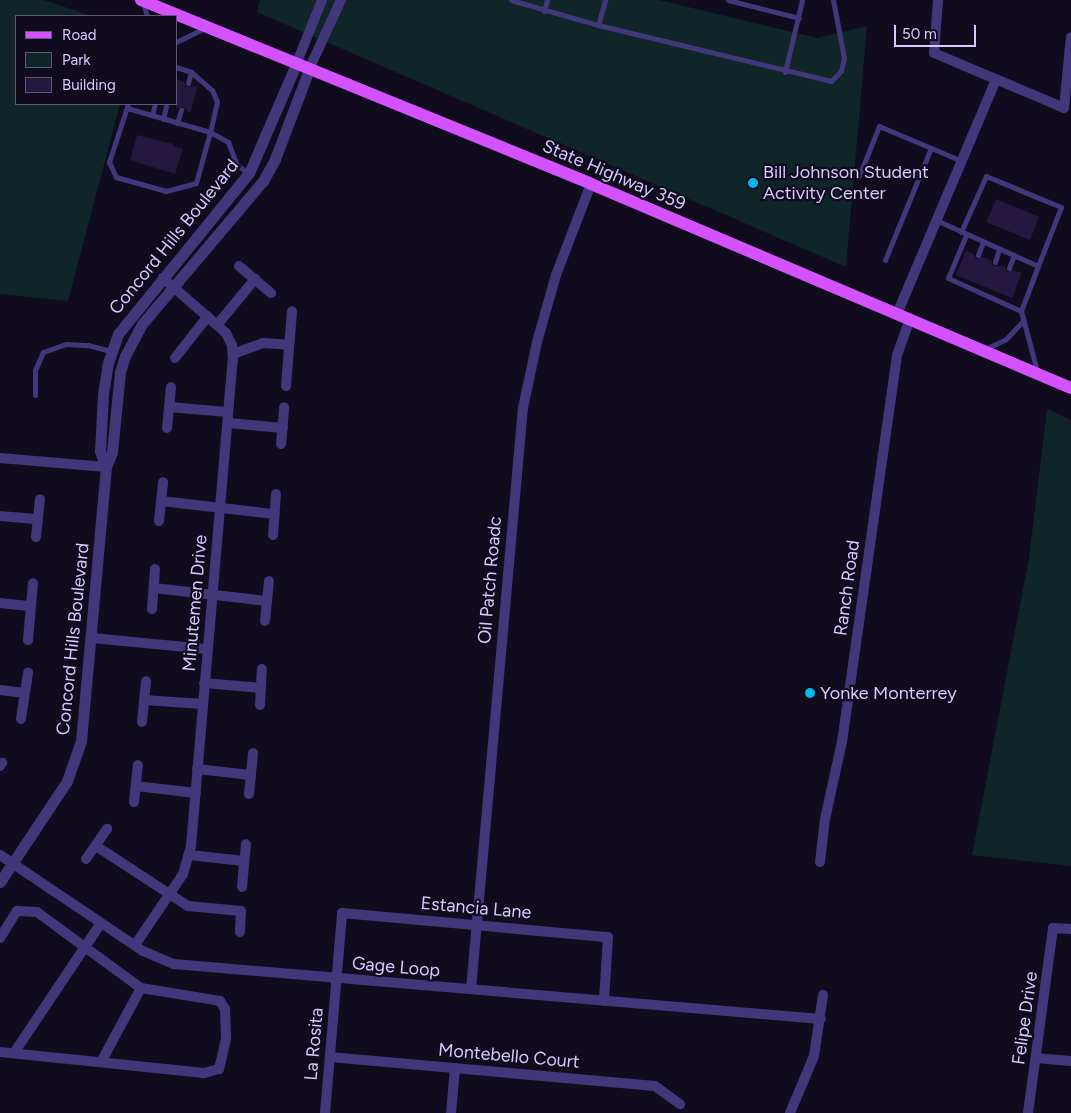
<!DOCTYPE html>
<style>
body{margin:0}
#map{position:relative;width:1071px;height:1113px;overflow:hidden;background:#110c1d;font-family:Figtree,sans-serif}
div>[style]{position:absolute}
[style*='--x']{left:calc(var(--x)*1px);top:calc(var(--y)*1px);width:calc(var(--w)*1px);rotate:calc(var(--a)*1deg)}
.green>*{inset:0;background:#0f2527}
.building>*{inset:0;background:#25183e}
.service>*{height:5px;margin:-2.5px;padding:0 2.5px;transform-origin:2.5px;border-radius:2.5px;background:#43377c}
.minor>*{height:10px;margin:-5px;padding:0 5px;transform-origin:5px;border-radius:5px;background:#43377c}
.tertiary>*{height:11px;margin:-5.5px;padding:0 5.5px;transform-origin:5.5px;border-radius:5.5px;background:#43377c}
.primary>*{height:12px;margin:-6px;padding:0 6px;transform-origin:6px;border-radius:6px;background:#d452fd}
.dots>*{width:14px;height:14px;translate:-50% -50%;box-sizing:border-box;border:2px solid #110c1d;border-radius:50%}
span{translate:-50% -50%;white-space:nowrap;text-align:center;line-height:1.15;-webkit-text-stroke:4.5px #110c1d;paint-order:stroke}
.poi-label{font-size:18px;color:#d6c9fe}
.left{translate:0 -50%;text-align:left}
.street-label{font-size:18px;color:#d6c9fe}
.legend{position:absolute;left:15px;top:15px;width:162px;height:90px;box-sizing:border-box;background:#110c1d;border:1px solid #605877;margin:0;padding:6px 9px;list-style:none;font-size:15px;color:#d6c9fe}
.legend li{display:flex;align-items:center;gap:10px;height:25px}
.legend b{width:25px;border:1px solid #605877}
.scale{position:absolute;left:894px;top:25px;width:82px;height:22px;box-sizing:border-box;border:2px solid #d6c9fe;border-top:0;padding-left:6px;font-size:15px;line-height:18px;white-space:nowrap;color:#d6c9fe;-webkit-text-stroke:4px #110c1d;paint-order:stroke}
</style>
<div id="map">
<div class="green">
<div style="clip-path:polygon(0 0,44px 0,91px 16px,16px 16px,16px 104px,120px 104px,68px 301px,0 294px)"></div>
<div style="clip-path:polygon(260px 0,659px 0,817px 38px,867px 26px,846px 267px,257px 12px)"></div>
<div style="clip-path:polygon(1047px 409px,1071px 420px,1071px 866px,972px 855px,1029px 558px)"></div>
</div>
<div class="building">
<div style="clip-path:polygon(176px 79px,184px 82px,186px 87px,198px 86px,190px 113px,182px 106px,176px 109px)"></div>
<div style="clip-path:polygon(137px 135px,173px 144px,173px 146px,183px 149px,175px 174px,130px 160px)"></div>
<div style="clip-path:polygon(996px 199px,1039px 217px,1030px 240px,986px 222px)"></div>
<div style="clip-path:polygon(966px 251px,974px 254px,976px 259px,982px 257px,991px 260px,993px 266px,1005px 266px,1007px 272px,1013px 270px,1022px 273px,1012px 298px,956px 275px)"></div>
</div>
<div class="service">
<div style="--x:511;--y:0;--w:91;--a:16"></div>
<div style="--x:598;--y:25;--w:240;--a:13.5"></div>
<div style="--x:831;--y:81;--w:14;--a:-45"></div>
<div style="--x:841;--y:71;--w:13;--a:-77"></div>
<div style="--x:844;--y:58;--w:59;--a:-100.7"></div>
<div style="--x:728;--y:0;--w:73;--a:14.2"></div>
<div style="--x:143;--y:3;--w:14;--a:73"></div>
<div style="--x:544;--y:11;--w:11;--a:-75"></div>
<div style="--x:598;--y:25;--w:26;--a:-74"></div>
<div style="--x:176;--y:42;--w:32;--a:-26"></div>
<div style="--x:176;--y:67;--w:16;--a:18"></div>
<div style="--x:191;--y:72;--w:28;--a:41"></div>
<div style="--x:212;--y:90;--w:13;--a:67"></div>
<div style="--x:217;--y:102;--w:31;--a:103"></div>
<div style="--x:210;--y:132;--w:21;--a:29"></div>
<div style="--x:228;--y:142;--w:25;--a:69"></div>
<div style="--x:237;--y:165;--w:14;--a:34"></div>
<div style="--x:785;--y:72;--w:74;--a:-76.7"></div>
<div style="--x:188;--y:83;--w:11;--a:-75"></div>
<div style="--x:127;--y:108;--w:86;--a:16.1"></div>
<div style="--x:210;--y:132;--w:53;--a:105.4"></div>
<div style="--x:196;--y:183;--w:31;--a:165"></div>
<div style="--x:166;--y:191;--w:52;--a:-164.4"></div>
<div style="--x:116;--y:177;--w:17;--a:-115"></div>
<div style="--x:109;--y:162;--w:61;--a:-71.9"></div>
<div style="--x:152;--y:115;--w:11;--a:-75"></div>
<div style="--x:163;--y:119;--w:13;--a:-77"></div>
<div style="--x:177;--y:123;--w:14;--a:-73"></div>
<div style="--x:859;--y:176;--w:54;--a:-68.2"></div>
<div style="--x:879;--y:126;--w:90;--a:22.9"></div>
<div style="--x:936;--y:220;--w:112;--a:24.3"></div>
<div style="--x:1038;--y:266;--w:48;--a:110.7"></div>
<div style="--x:1021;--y:311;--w:80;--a:-155.7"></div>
<div style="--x:948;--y:278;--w:47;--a:-67.3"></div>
<div style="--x:961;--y:232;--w:61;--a:-65.9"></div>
<div style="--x:986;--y:176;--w:81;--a:22.5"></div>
<div style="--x:1061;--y:207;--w:63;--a:111.3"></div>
<div style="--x:978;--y:255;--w:14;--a:-69"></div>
<div style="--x:885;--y:260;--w:121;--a:-67.7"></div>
<div style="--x:995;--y:262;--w:14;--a:-73"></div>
<div style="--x:1009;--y:268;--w:14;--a:-69"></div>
<div style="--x:1021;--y:311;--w:62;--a:75.1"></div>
<div style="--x:985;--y:349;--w:23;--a:-25"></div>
<div style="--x:1006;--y:339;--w:26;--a:-47"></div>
<div style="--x:35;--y:395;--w:25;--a:-90"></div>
<div style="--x:35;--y:370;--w:20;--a:-66"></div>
<div style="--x:43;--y:352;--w:24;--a:-19"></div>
<div style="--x:66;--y:344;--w:22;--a:3"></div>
<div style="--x:88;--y:345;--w:24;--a:15"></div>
</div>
<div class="minor">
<div style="--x:938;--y:0;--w:53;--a:94.3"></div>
<div style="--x:934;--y:53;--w:141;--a:22.9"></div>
<div style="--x:1064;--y:108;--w:71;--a:-84.4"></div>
<div style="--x:297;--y:62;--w:67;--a:-68"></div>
<div style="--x:310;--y:67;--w:74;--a:-65.2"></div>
<div style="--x:239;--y:266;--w:42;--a:40.2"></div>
<div style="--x:897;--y:314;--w:254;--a:-67.1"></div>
<div style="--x:217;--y:325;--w:60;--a:-50.4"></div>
<div style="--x:233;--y:354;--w:32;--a:-20"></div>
<div style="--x:263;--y:343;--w:26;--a:4"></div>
<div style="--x:175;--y:358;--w:53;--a:-51.8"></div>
<div style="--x:286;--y:386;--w:75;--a:-85.4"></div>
<div style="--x:169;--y:407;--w:59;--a:4.8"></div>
<div style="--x:228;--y:423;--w:55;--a:5.2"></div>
<div style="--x:167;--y:428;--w:41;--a:-84.4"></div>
<div style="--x:281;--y:444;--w:37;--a:-85"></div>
<div style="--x:0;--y:458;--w:106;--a:4.9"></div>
<div style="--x:161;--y:501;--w:114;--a:6.6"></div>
<div style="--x:0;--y:516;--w:38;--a:5"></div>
<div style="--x:159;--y:521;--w:39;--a:-84"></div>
<div style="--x:273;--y:535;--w:41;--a:-85.8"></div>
<div style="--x:36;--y:537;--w:38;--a:-84"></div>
<div style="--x:154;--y:588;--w:114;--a:6.6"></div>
<div style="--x:0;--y:603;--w:31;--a:6"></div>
<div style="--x:152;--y:609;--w:40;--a:-85.7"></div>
<div style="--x:265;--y:621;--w:40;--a:-84.3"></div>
<div style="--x:92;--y:638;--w:116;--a:5.5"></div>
<div style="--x:28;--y:640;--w:57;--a:-85"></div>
<div style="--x:204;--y:683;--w:57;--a:5"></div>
<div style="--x:0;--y:690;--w:25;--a:7"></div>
<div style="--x:144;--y:700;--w:59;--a:3.9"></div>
<div style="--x:260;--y:705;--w:36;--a:-87"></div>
<div style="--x:21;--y:719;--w:47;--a:-81.3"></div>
<div style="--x:142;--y:722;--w:41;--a:-84.4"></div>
<div style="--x:0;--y:766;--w:4;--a:-56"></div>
<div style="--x:197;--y:769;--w:54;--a:6.3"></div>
<div style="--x:136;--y:786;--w:60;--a:6.7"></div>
<div style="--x:249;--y:794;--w:41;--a:-84.4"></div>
<div style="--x:134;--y:802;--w:37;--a:-84"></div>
<div style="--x:96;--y:846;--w:110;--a:33.1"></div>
<div style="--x:188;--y:906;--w:53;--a:5.4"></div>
<div style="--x:241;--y:911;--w:21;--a:93"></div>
<div style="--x:0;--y:855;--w:172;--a:33.9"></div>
<div style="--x:143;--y:951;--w:34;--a:23"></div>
<div style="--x:174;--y:964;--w:649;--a:4.86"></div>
<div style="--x:190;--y:855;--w:54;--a:6.3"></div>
<div style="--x:86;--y:859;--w:37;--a:-55"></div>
<div style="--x:820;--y:862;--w:43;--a:-83.4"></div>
<div style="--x:825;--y:819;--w:79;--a:-77.6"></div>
<div style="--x:842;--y:742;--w:391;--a:-81.9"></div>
<div style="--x:897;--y:355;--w:38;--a:-70"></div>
<div style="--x:242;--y:887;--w:43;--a:-84.7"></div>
<div style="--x:0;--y:938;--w:32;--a:-58"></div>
<div style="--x:17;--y:911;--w:20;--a:3"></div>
<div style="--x:37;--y:912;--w:129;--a:36.2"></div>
<div style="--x:141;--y:988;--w:80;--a:9.3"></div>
<div style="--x:220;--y:1001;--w:9;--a:58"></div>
<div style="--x:225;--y:1009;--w:30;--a:88"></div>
<div style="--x:226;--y:1039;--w:31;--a:103"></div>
<div style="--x:219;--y:1069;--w:16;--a:165"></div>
<div style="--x:204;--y:1073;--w:205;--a:-174.1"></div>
<div style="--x:135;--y:945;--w:86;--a:-55.9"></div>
<div style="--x:183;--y:874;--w:29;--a:-74"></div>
<div style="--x:191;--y:846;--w:487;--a:-85.1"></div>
<div style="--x:233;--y:361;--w:16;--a:-94"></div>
<div style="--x:232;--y:345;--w:13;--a:-117"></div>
<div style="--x:226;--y:333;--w:84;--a:-138.9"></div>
<div style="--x:471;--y:989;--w:583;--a:-84.89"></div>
<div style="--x:523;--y:408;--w:67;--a:-78"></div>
<div style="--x:537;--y:342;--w:70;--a:-74.2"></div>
<div style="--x:556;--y:275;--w:97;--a:-69"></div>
<div style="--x:14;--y:1053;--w:156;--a:-56.2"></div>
<div style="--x:330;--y:1057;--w:326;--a:5.1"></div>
<div style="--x:655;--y:1086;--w:31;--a:36"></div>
<div style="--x:1036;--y:1058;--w:35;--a:5"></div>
<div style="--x:101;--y:1062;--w:84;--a:-61.6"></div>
<div style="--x:325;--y:1113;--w:201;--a:-85.1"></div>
<div style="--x:342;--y:913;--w:267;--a:5.2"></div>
<div style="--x:608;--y:937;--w:64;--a:93.6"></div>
<div style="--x:451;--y:1113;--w:45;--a:-84.9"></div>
<div style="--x:790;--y:1113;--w:62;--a:-67.2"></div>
<div style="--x:814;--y:1056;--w:62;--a:-81.6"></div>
<div style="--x:1028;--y:1113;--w:187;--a:-82.3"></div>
<div style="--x:1053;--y:928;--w:18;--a:3"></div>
</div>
<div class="tertiary">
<div style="--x:106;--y:467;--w:17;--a:-111"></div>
<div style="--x:100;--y:451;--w:57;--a:-87"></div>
<div style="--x:103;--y:394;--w:31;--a:-81"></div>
<div style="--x:108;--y:363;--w:31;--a:-71"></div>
<div style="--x:118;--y:334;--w:208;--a:-50.9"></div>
<div style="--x:249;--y:173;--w:121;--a:-66.6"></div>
<div style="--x:0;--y:882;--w:121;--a:-56.4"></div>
<div style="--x:67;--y:781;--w:42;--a:-70.7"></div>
<div style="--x:81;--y:741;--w:275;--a:-84.8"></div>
<div style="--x:106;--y:467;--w:16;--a:-68"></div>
<div style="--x:112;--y:452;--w:80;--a:-84.3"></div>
<div style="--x:120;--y:372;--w:17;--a:-73"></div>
<div style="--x:125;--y:356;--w:36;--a:-62"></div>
<div style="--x:142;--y:324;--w:187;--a:-49.8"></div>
<div style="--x:263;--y:181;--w:25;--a:-61"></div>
<div style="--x:275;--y:159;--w:98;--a:-69.2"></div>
</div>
<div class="primary">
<div style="--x:141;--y:0;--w:486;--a:22.2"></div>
<div style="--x:591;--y:184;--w:522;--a:23.03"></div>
</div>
<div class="dots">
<div style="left:753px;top:183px;background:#03b8f0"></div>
<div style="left:810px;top:693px;background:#03b8f0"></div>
</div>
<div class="poi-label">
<span class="left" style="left:763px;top:183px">Bill Johnson Student<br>Activity Center</span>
<span class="left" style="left:820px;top:693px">Yonke Monterrey</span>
</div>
<div class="street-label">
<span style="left:614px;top:175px;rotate:23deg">State Highway 359</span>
<span style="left:174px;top:237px;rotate:-51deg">Concord Hills Boulevard</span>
<span style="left:490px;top:580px;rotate:-85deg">Oil Patch Roadc</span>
<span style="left:847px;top:588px;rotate:-82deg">Ranch Road</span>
<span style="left:195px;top:603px;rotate:-85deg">Minutemen Drive</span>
<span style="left:73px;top:639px;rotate:-84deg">Concord Hills Boulevard</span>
<span style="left:476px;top:908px;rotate:5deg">Estancia Lane</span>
<span style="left:396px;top:967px;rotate:5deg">Gage Loop</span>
<span style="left:1025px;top:1018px;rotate:-82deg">Felipe Drive</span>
<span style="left:314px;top:1044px;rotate:-85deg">La Rosita</span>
<span style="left:509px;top:1056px;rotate:5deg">Montebello Court</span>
</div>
<ul class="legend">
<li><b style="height:6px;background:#d452fd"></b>Road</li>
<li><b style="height:14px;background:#0f2527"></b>Park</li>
<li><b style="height:14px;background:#25183e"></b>Building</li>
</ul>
<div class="scale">50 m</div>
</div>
